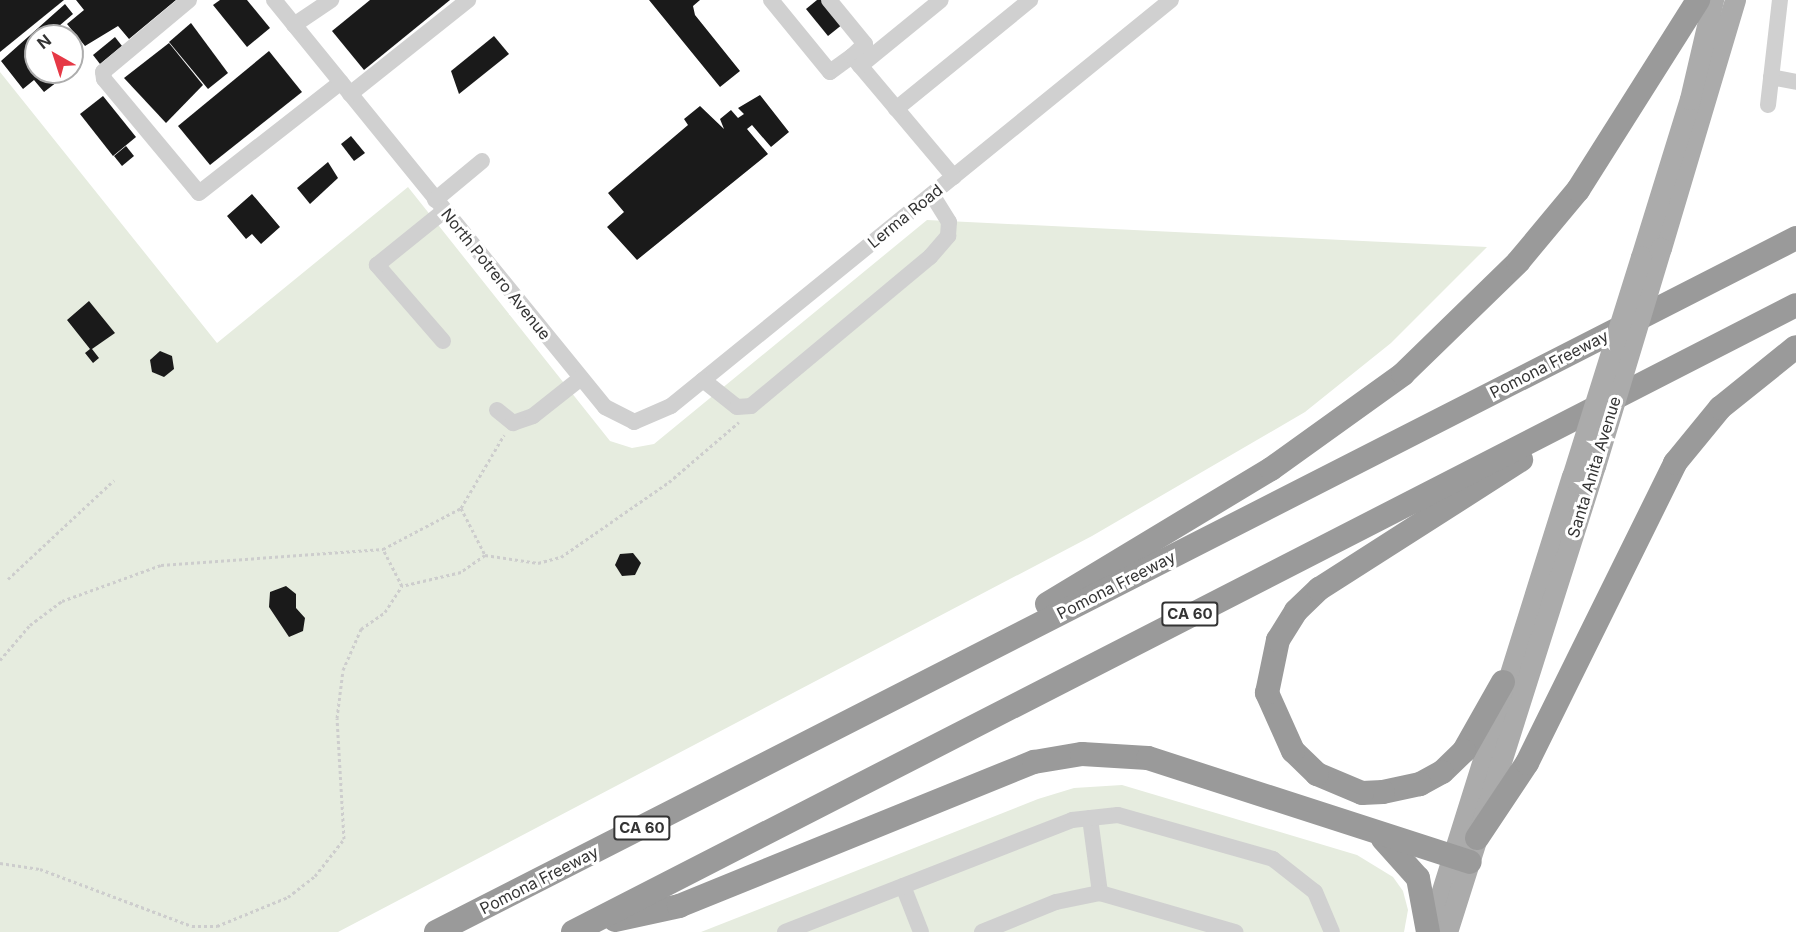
<!DOCTYPE html>
<style>
body{margin:0}
#map{position:relative;width:1796px;height:932px;overflow:hidden;background:#fff;font-family:Inter,sans-serif}
div>[style]{position:absolute}
[style*='--x']{left:calc(var(--x)*1px);top:calc(var(--y)*1px);width:calc(var(--w)*1px);rotate:calc(var(--a)*1deg)}
.green>*{inset:0;background:#e6ecdf}
.building>*{inset:0;background:#1a1a1a}
.path>*{height:3px;margin-top:-1.5px;transform-origin:0;background:repeating-linear-gradient(90deg,#cdcdcd 0 3px,transparent 0 6px)}
.minor>*{height:16px;margin:-8px;padding:0 8px;transform-origin:8px;border-radius:8px;background:#d0d0d0}
.major>*{height:21px;margin:-10.5px;padding:0 10.5px;transform-origin:10.5px;border-radius:10.5px;background:#ababab}
.highway>*{height:24px;margin:-12px;padding:0 12px;transform-origin:12px;border-radius:12px;background:#9a9a9a}
.major-bridge>*{height:21px;margin:-10.5px;padding:0 10.5px;transform-origin:10.5px;border-radius:10.5px;background:#ababab}
span{translate:-50% -50%;white-space:nowrap;text-align:center;line-height:1.15;-webkit-text-stroke:6px #fff;paint-order:stroke}
.shield-label span{padding:2px 4px;background:#fff;border:2px solid;border-radius:4px;-webkit-text-stroke-width:0}
.shield-label{font-size:15px;color:#333;font-weight:700}
.street-label{font-size:16px;color:#333}
.north{position:absolute;left:24px;top:24px;width:60px;height:60px;box-sizing:border-box;background:#fff;border:2px solid #adadad;border-radius:50%;rotate:321deg;font-size:16px;font-weight:700;line-height:24px;text-align:center;color:#333}
.north::after{content:'';display:block;margin:auto;width:21px;height:27px;background:#e63946;clip-path:polygon(50% 0,100% 100%,50% 72%,0 100%)}
</style>
<div id="map">
<div class="green">
<div style="clip-path:polygon(0 72px,217px 343px,408px 187px,610px 441px,632px 448px,654px 444px,927px 220px,1487px 247px,1391px 343px,1305px 412px,1092px 536px,338px 932px,0 932px)"></div>
<div style="clip-path:polygon(1122px 785px,1357px 855px,1393px 877px,1403px 891px,1408px 910px,1404px 932px,701px 932px,1038px 799px,1074px 788px)"></div>
</div>
<div class="building">
<div style="clip-path:polygon(0 0,64px 0,0 52px)"></div>
<div style="clip-path:polygon(76px 0,176px 0,129px 39px,118px 26px,85px 46px,67px 24px,84px 10px)"></div>
<div style="clip-path:polygon(220px 0,247px 0,270px 28px,247px 47px,213px 5px)"></div>
<div style="clip-path:polygon(370px 0,450px 0,364px 70px,332px 31px)"></div>
<div style="clip-path:polygon(649px 0,700px 0,693px 6px,695px 15px,740px 71px,720px 87px)"></div>
<div style="clip-path:polygon(817px 0,823px 0,843px 24px,828px 36px,806px 9px)"></div>
<div style="clip-path:polygon(65px 4px,73px 14px,52px 32px,55px 36px,36px 36px,36px 72px,70px 72px,44px 92px,34px 80px,23px 89px,1px 61px)"></div>
<div style="clip-path:polygon(191px 23px,228px 73px,208px 89px,169px 42px)"></div>
<div style="clip-path:polygon(494px 36px,509px 54px,459px 94px,451px 71px)"></div>
<div style="clip-path:polygon(115px 37px,122px 46px,100px 64px,93px 55px)"></div>
<div style="clip-path:polygon(169px 43px,203px 85px,166px 123px,124px 78px)"></div>
<div style="clip-path:polygon(269px 51px,302px 92px,210px 165px,178px 126px)"></div>
<div style="clip-path:polygon(72px 57px,79px 65px,72px 70px)"></div>
<div style="clip-path:polygon(760px 95px,789px 132px,771px 147px,752px 125px,747px 129px,768px 154px,637px 260px,607px 227px,624px 212px,608px 193px,688px 125px,684px 119px,700px 106px,724px 129px,720px 119px,731px 110px,738px 118px,744px 114px,738px 108px)"></div>
<div style="clip-path:polygon(103px 96px,136px 137px,113px 156px,80px 114px)"></div>
<div style="clip-path:polygon(351px 136px,365px 153px,354px 161px,341px 144px)"></div>
<div style="clip-path:polygon(126px 146px,134px 156px,122px 166px,114px 156px)"></div>
<div style="clip-path:polygon(328px 162px,338px 178px,310px 204px,297px 188px)"></div>
<div style="clip-path:polygon(252px 194px,280px 227px,261px 244px,252px 234px,246px 239px,227px 216px)"></div>
<div style="clip-path:polygon(89px 301px,115px 333px,92px 349px,99px 358px,93px 363px,85px 353px,90px 349px,67px 320px)"></div>
<div style="clip-path:polygon(160px 351px,172px 356px,174px 369px,164px 377px,152px 372px,150px 360px)"></div>
<div style="clip-path:polygon(633px 553px,641px 563px,635px 575px,622px 576px,615px 565px,620px 554px)"></div>
<div style="clip-path:polygon(286px 586px,296px 594px,296px 608px,305px 618px,303px 631px,289px 637px,269px 607px,270px 592px)"></div>
</div>
<div class="path">
<div style="--x:461;--y:508;--w:53;--a:62.9"></div>
<div style="--x:485;--y:555;--w:29;--a:145"></div>
<div style="--x:461;--y:572;--w:61;--a:166.7"></div>
<div style="--x:402;--y:586;--w:42;--a:-117.2"></div>
<div style="--x:383;--y:549;--w:88;--a:-27.7"></div>
<div style="--x:461;--y:508;--w:85;--a:-59.5"></div>
<div style="--x:485;--y:555;--w:54;--a:8.6"></div>
<div style="--x:538;--y:563;--w:24;--a:-15"></div>
<div style="--x:561;--y:557;--w:131;--a:-34.8"></div>
<div style="--x:669;--y:482;--w:92;--a:-40.6"></div>
<div style="--x:8;--y:579;--w:145;--a:-43"></div>
<div style="--x:0;--y:660;--w:46;--a:-49.4"></div>
<div style="--x:30;--y:625;--w:40;--a:-37"></div>
<div style="--x:62;--y:601;--w:105;--a:-20"></div>
<div style="--x:161;--y:565;--w:223;--a:-4.1"></div>
<div style="--x:0;--y:863;--w:40;--a:8.5"></div>
<div style="--x:40;--y:869;--w:162;--a:20.6"></div>
<div style="--x:192;--y:926;--w:25;--a:0"></div>
<div style="--x:217;--y:926;--w:77;--a:-22.2"></div>
<div style="--x:288;--y:897;--w:34;--a:-38"></div>
<div style="--x:315;--y:876;--w:47;--a:-51.9"></div>
<div style="--x:344;--y:839;--w:121;--a:-93.3"></div>
<div style="--x:337;--y:718;--w:48;--a:-82.9"></div>
<div style="--x:343;--y:670;--w:45;--a:-66.3"></div>
<div style="--x:361;--y:629;--w:29;--a:-35"></div>
<div style="--x:385;--y:612;--w:31;--a:-57"></div>
</div>
<div class="minor">
<div style="--x:189;--y:0;--w:112;--a:140.1"></div>
<div style="--x:103;--y:72;--w:7;--a:82"></div>
<div style="--x:104;--y:79;--w:148;--a:50.2"></div>
<div style="--x:199;--y:193;--w:180;--a:-38"></div>
<div style="--x:274;--y:0;--w:525;--a:50.88"></div>
<div style="--x:605;--y:407;--w:33;--a:27"></div>
<div style="--x:634;--y:422;--w:40;--a:-23.4"></div>
<div style="--x:671;--y:406;--w:644;--a:-39.08"></div>
<div style="--x:771;--y:0;--w:93;--a:50.7"></div>
<div style="--x:830;--y:72;--w:27;--a:-36"></div>
<div style="--x:852;--y:56;--w:158;--a:49.9"></div>
<div style="--x:829;--y:0;--w:57;--a:50.7"></div>
<div style="--x:865;--y:44;--w:18;--a:137"></div>
<div style="--x:294;--y:25;--w:45;--a:-34"></div>
<div style="--x:860;--y:66;--w:104;--a:-39.2"></div>
<div style="--x:1771;--y:77;--w:25;--a:11"></div>
<div style="--x:350;--y:94;--w:151;--a:-38.5"></div>
<div style="--x:1768;--y:105;--w:106;--a:-83.5"></div>
<div style="--x:896;--y:109;--w:173;--a:-39.1"></div>
<div style="--x:435;--y:200;--w:61;--a:-39.7"></div>
<div style="--x:443;--y:341;--w:101;--a:-131"></div>
<div style="--x:377;--y:265;--w:86;--a:-38.9"></div>
<div style="--x:703;--y:380;--w:43;--a:38.5"></div>
<div style="--x:737;--y:407;--w:14;--a:-4"></div>
<div style="--x:751;--y:406;--w:233;--a:-39.8"></div>
<div style="--x:930;--y:257;--w:28;--a:-49"></div>
<div style="--x:948;--y:236;--w:14;--a:-86"></div>
<div style="--x:949;--y:222;--w:32;--a:-122"></div>
<div style="--x:497;--y:410;--w:21;--a:39"></div>
<div style="--x:513;--y:423;--w:21;--a:-19"></div>
<div style="--x:533;--y:416;--w:61;--a:-38.4"></div>
<div style="--x:1090;--y:818;--w:76;--a:82.4"></div>
<div style="--x:903;--y:886;--w:49;--a:68.6"></div>
<div style="--x:785;--y:932;--w:308;--a:-21.3"></div>
<div style="--x:1072;--y:820;--w:46;--a:-6.2"></div>
<div style="--x:1118;--y:815;--w:161;--a:15.8"></div>
<div style="--x:1273;--y:859;--w:53;--a:38.2"></div>
<div style="--x:1315;--y:892;--w:43;--a:67"></div>
<div style="--x:982;--y:932;--w:80;--a:-22.1"></div>
<div style="--x:1056;--y:902;--w:45;--a:-11.6"></div>
<div style="--x:1100;--y:893;--w:141;--a:16.1"></div>
</div>
<div class="major">
<div style="--x:1661;--y:248;--w:259;--a:-73.4"></div>
<div style="--x:1641;--y:257;--w:165;--a:-72.8"></div>
<div style="--x:1690;--y:99;--w:102;--a:-76.9"></div>
<div style="--x:1429;--y:932;--w:477;--a:-72.6"></div>
<div style="--x:1447;--y:932;--w:489;--a:-72.4"></div>
</div>
<div class="highway">
<div style="--x:1047;--y:604;--w:262;--a:-31.1"></div>
<div style="--x:1271;--y:469;--w:163;--a:-35.7"></div>
<div style="--x:1403;--y:374;--w:161;--a:-44.2"></div>
<div style="--x:1518;--y:262;--w:94;--a:-50.2"></div>
<div style="--x:1578;--y:190;--w:225;--a:-57.7"></div>
<div style="--x:1503;--y:682;--w:79;--a:119.5"></div>
<div style="--x:1464;--y:751;--w:30;--a:136"></div>
<div style="--x:1442;--y:772;--w:25;--a:151"></div>
<div style="--x:1420;--y:784;--w:38;--a:168"></div>
<div style="--x:1383;--y:792;--w:21;--a:177"></div>
<div style="--x:1362;--y:793;--w:49;--a:-157.1"></div>
<div style="--x:1317;--y:774;--w:33;--a:-136"></div>
<div style="--x:1293;--y:751;--w:64;--a:-114.1"></div>
<div style="--x:1267;--y:693;--w:54;--a:-78.3"></div>
<div style="--x:1278;--y:640;--w:34;--a:-58"></div>
<div style="--x:1296;--y:611;--w:32;--a:-44"></div>
<div style="--x:1319;--y:589;--w:240;--a:-32.6"></div>
<div style="--x:1477;--y:838;--w:90;--a:-56.3"></div>
<div style="--x:1527;--y:763;--w:335;--a:-63.7"></div>
<div style="--x:1675;--y:463;--w:71;--a:-50.7"></div>
<div style="--x:1720;--y:408;--w:97;--a:-38.8"></div>
<div style="--x:1383;--y:839;--w:52;--a:48.1"></div>
<div style="--x:1418;--y:878;--w:55;--a:79.5"></div>
<div style="--x:615;--y:920;--w:66;--a:-12.3"></div>
<div style="--x:679;--y:906;--w:383;--a:-22.1"></div>
<div style="--x:1034;--y:762;--w:49;--a:-9.5"></div>
<div style="--x:1082;--y:754;--w:66;--a:3.5"></div>
<div style="--x:1148;--y:758;--w:338;--a:17.9"></div>
<div style="--x:436;--y:932;--w:1527;--a:-27.03"></div>
<div style="--x:573;--y:932;--w:1374;--a:-27.14"></div>
</div>
<div class="major-bridge">
<div style="--x:1595;--y:466;--w:228;--a:-73.2"></div>
<div style="--x:1572;--y:477;--w:231;--a:-72.6"></div>
</div>
<div class="shield-label">
<span style="left:1190px;top:614px">CA 60</span>
<span style="left:642px;top:828px">CA 60</span>
</div>
<div class="street-label">
<span style="left:905px;top:216px;rotate:-39deg">Lerma Road</span>
<span style="left:496px;top:274px;rotate:51deg">North Potrero Avenue</span>
<span style="left:1549px;top:364px;rotate:-27deg">Pomona Freeway</span>
<span style="left:1594px;top:467px;rotate:-73deg">Santa Anita Avenue</span>
<span style="left:1116px;top:585px;rotate:-27deg">Pomona Freeway</span>
<span style="left:539px;top:880px;rotate:-27deg">Pomona Freeway</span>
</div>
<div class="north">N</div>
</div>
